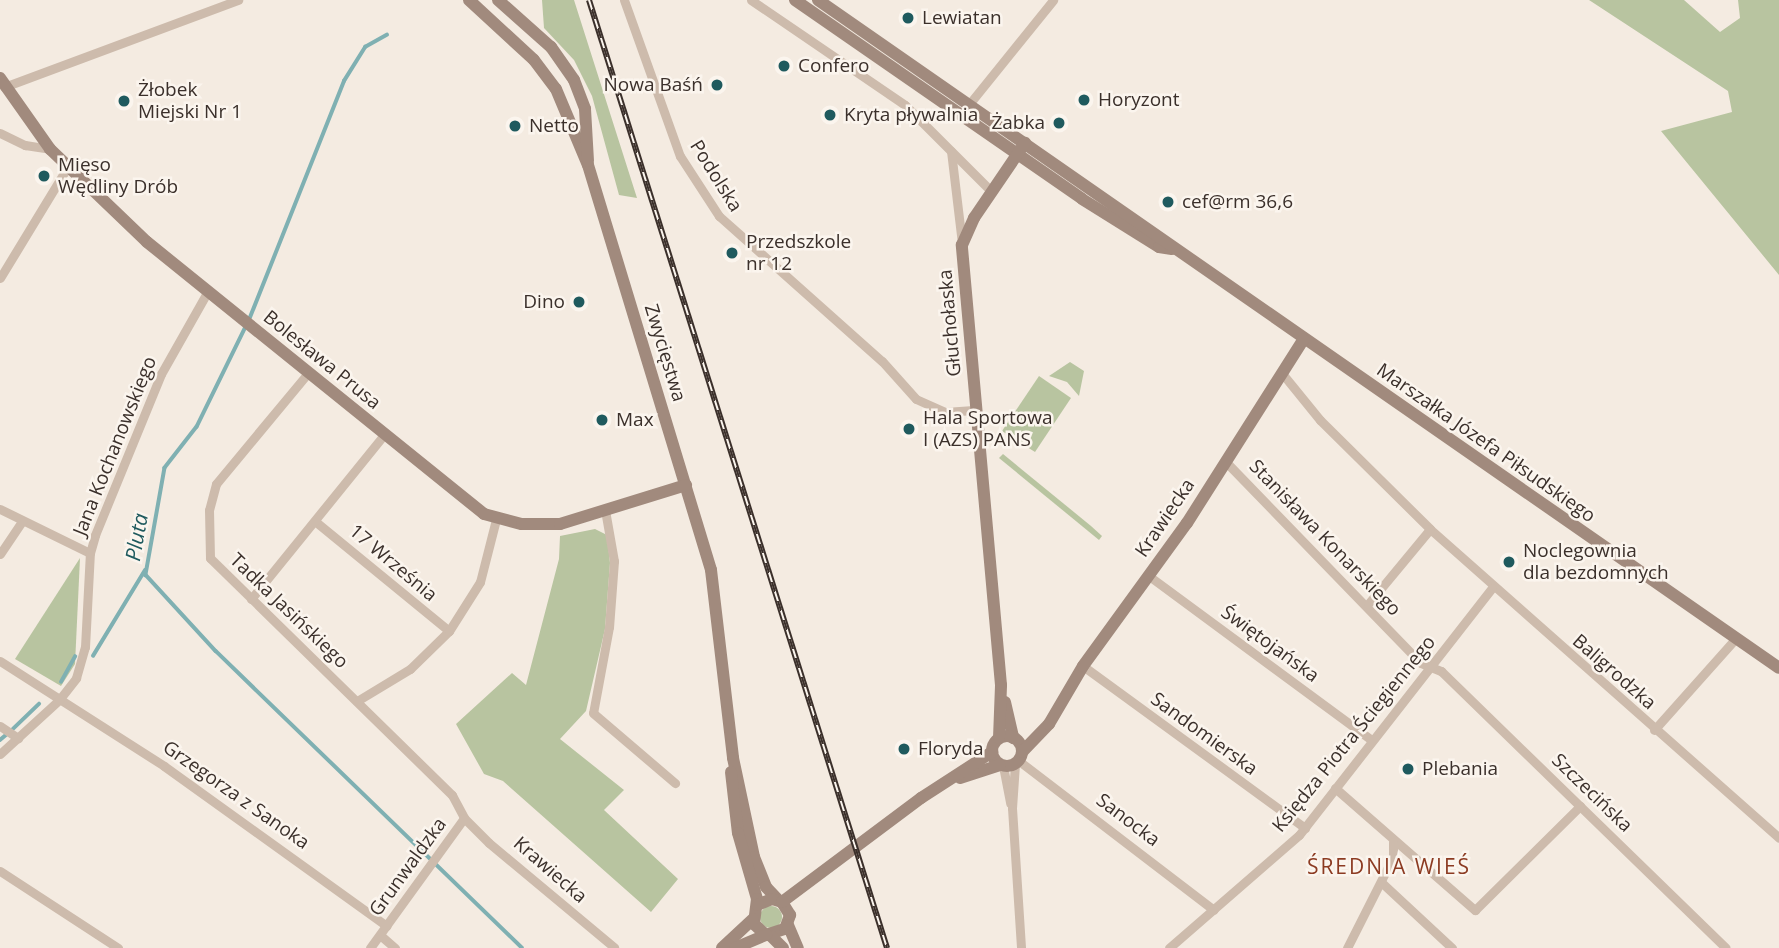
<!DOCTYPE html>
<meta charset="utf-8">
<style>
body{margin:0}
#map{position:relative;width:1779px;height:948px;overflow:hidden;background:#f4ebe1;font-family:"Open Sans",sans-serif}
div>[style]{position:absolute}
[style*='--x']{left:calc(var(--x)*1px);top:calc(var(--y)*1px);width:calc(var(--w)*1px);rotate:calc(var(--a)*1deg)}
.green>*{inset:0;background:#b8c4a0}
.round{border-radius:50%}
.stream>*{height:3.5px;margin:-1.75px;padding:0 1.75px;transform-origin:1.75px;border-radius:1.75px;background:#7fb0b2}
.street>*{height:9px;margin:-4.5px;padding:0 4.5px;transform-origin:4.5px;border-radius:4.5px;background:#cdbbac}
.secondary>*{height:12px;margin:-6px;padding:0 6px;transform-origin:6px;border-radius:6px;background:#a18a7d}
.secondary>.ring{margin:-6px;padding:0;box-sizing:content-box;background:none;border:12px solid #a18a7d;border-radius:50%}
.rail>*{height:6px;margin-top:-3px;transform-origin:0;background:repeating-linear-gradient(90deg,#fbf5ee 0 10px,#3b302b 0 20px);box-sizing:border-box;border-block:2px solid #3b302b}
.dots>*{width:19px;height:19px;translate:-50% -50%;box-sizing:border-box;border:4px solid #fbf5ee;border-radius:50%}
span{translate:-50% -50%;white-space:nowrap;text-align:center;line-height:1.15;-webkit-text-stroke:5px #fbf5ee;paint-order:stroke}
.poi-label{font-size:19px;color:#3b302b}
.left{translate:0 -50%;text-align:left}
.right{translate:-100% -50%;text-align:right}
.street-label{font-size:19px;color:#3b302b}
.water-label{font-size:21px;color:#1f5a5e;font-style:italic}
.neighbourhood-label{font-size:21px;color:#8c3b22;letter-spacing:2px}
</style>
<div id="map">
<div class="green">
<div style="clip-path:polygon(542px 0,574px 0,637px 198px,619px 195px,592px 96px,574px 60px,544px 28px)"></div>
<div style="clip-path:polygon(1589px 0,1684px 0,1720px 32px,1740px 18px,1738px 0,1779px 0,1779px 275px,1661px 131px,1732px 112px,1728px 91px)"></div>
<div style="clip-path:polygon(1070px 362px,1084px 371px,1079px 396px,1067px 382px,1049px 376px)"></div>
<div style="clip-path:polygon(1039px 376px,1071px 398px,1035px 452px,1002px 431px)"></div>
<div style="clip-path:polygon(1003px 454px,1091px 526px,1102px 536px,1099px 540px,999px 458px)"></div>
<div style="clip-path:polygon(595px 529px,607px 535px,610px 563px,605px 629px,586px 711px,560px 739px,624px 790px,604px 810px,678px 879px,651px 912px,503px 781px,484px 774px,456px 724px,512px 673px,526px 685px,559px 559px,560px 536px)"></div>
<div style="clip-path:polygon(80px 558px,75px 664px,61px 686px,15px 659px)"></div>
<div class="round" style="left:760px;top:906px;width:22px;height:22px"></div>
</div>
<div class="stream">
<div style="--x:249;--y:320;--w:257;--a:-68.3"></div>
<div style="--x:344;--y:81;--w:40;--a:-58"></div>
<div style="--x:365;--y:47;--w:25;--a:-29"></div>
<div style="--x:246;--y:327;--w:111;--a:116.1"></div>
<div style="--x:197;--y:427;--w:52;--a:128"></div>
<div style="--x:165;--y:468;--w:109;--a:100.1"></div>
<div style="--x:146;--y:575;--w:103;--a:47.4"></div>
<div style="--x:216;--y:651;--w:426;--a:44.1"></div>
<div style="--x:93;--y:656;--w:100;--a:-58.8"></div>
<div style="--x:61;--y:682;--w:29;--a:-61"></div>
<div style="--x:13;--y:729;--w:36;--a:-44"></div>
<div style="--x:0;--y:740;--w:8;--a:-40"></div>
</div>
<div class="street">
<div style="--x:624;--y:0;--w:166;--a:70.3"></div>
<div style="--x:680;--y:156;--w:72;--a:57"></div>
<div style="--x:719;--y:216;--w:218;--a:41.7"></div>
<div style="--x:882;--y:361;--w:51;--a:48.2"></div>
<div style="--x:916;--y:399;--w:32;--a:24"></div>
<div style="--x:945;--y:412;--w:32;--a:-4"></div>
<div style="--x:751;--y:0;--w:186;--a:34.3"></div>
<div style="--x:905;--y:105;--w:122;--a:45"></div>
<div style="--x:4;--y:87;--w:250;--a:-20.4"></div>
<div style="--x:966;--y:108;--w:139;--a:-51.1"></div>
<div style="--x:0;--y:133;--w:28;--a:26"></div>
<div style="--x:25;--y:145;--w:25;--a:9"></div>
<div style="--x:951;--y:151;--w:93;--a:83.2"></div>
<div style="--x:0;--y:278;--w:129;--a:-58.7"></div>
<div style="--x:1281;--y:372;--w:62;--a:50.9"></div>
<div style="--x:1320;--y:420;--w:155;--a:44.7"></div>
<div style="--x:1430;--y:529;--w:466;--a:41.5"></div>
<div style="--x:308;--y:373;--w:144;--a:129.7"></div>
<div style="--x:216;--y:484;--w:27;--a:105"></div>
<div style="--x:209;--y:510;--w:48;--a:88.8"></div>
<div style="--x:210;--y:558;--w:339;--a:44.4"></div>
<div style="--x:452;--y:795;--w:26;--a:62"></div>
<div style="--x:464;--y:818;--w:35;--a:45"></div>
<div style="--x:489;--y:843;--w:163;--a:39.8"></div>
<div style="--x:1225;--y:461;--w:281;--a:45.9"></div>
<div style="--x:1421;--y:663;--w:22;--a:22"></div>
<div style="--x:1441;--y:671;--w:397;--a:44.2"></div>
<div style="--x:0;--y:509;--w:100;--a:26.1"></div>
<div style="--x:605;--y:510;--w:52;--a:80"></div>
<div style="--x:614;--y:561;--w:66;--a:94.3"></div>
<div style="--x:609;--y:627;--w:87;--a:100.5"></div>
<div style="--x:593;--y:713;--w:108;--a:40.5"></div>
<div style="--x:316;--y:522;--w:172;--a:39.3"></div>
<div style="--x:0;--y:554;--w:40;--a:-56"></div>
<div style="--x:1149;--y:576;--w:275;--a:36.4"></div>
<div style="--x:251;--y:599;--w:211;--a:-51"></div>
<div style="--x:1368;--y:604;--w:97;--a:-50.4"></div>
<div style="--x:0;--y:661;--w:195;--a:32.6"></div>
<div style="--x:164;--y:766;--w:274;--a:35.7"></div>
<div style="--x:1083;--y:666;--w:275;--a:36.1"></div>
<div style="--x:357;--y:701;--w:62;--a:-31.1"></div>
<div style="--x:410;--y:669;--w:54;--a:-44.3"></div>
<div style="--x:449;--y:631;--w:58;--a:-57.7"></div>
<div style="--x:480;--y:582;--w:65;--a:-75.7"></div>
<div style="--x:0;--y:726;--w:22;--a:34"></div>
<div style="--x:1654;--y:730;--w:123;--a:-48.3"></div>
<div style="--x:0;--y:754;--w:80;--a:-42.5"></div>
<div style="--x:59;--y:700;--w:28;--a:-52"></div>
<div style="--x:76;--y:678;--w:32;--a:-74"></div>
<div style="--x:85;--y:647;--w:94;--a:-87"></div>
<div style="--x:90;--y:553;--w:19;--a:-74"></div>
<div style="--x:95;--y:535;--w:174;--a:-67.7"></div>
<div style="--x:161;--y:374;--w:95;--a:-60.5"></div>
<div style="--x:1019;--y:761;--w:245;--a:37.4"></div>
<div style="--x:1015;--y:764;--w:44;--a:93.9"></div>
<div style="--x:1012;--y:808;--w:140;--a:86.3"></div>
<div style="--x:1003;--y:766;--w:38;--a:79"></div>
<div style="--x:1335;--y:788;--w:186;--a:41.1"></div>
<div style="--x:1475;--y:910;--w:148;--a:-44.7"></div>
<div style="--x:0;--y:871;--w:141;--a:33.1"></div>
<div style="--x:1381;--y:882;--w:97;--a:42.9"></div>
<div style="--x:380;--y:935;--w:20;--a:41"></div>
<div style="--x:370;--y:948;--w:160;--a:-54.1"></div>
<div style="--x:1169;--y:948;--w:172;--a:-41"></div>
<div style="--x:1299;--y:835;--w:313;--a:-52"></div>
<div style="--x:1347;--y:948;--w:102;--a:-63.2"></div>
<div style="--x:1393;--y:857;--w:15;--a:-90"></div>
</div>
<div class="secondary">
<div style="--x:469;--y:0;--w:88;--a:42.7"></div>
<div style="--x:534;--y:60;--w:36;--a:53"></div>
<div style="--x:556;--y:89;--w:82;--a:67.2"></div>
<div style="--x:588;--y:165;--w:423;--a:73.1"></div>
<div style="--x:711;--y:570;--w:189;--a:83.3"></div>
<div style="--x:733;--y:758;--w:101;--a:78"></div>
<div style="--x:754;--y:857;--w:32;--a:68"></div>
<div style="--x:766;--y:887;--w:16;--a:47"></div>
<div style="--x:498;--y:0;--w:71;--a:41.6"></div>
<div style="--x:551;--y:47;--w:40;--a:55.1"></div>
<div style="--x:574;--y:80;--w:31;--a:69"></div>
<div style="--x:585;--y:109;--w:52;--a:86.7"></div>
<div style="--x:795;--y:0;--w:349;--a:34.7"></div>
<div style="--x:1082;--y:199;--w:91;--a:31.9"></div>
<div style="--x:1159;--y:247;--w:13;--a:9"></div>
<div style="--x:818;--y:0;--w:1170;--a:34.8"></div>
<div style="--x:0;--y:78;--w:87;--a:54.8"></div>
<div style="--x:50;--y:149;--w:134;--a:43.8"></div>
<div style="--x:147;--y:242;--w:433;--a:38.9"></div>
<div style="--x:484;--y:514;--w:39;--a:15"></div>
<div style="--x:522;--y:524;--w:38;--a:0"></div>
<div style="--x:560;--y:524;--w:132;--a:-17.2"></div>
<div style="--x:1005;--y:702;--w:37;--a:77"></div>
<div class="ring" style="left:992px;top:736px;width:18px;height:18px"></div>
<div style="--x:999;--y:738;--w:53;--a:-87.8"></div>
<div style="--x:1001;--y:685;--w:442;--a:-95.1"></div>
<div style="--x:962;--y:245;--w:30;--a:-66"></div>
<div style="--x:974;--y:218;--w:91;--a:-55.8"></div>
<div style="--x:1022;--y:752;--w:39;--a:-46"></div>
<div style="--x:1049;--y:724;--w:67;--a:-59.6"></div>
<div style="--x:1083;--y:666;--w:177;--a:-54"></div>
<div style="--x:1187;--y:523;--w:217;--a:-57.6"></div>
<div style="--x:731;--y:772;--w:61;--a:83.5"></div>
<div style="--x:738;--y:833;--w:69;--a:73.9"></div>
<div style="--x:757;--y:899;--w:25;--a:97"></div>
<div style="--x:754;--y:924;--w:16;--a:43"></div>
<div style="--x:766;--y:935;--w:20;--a:-18"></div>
<div style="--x:785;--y:929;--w:15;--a:-70"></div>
<div style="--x:790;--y:915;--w:15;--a:-122"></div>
<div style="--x:782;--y:902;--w:10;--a:-163"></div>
<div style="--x:772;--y:899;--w:16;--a:158"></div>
<div style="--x:960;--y:778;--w:42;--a:-18"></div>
<div style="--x:782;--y:902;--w:174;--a:-36.8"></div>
<div style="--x:921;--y:798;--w:85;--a:-32.9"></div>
<div style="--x:788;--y:925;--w:25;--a:67"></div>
<div style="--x:771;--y:936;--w:17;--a:45"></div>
<div style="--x:722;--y:948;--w:42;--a:-43.1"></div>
<div style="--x:735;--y:948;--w:34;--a:-23"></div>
</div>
<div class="rail">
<div style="--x:589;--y:0;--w:994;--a:72.55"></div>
</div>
<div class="dots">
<div style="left:908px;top:18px;background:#1f5a5e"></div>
<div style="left:784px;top:66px;background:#1f5a5e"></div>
<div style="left:717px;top:85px;background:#1f5a5e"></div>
<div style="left:1084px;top:100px;background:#1f5a5e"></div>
<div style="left:124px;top:101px;background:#1f5a5e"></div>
<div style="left:830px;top:115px;background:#1f5a5e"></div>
<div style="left:1059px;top:123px;background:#1f5a5e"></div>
<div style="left:515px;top:126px;background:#1f5a5e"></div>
<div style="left:44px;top:176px;background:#1f5a5e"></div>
<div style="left:1168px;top:202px;background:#1f5a5e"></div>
<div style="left:732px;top:253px;background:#1f5a5e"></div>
<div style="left:579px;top:302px;background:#1f5a5e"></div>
<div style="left:602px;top:420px;background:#1f5a5e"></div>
<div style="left:909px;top:429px;background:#1f5a5e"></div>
<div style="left:1509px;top:562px;background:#1f5a5e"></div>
<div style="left:904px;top:749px;background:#1f5a5e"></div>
<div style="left:1408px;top:769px;background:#1f5a5e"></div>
</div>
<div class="poi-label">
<span class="left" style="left:922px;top:18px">Lewiatan</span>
<span class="left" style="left:798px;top:66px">Confero</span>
<span class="right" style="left:703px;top:85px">Nowa Baśń</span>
<span class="left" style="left:138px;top:101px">Żłobek<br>Miejski Nr 1</span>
<span class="left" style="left:1098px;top:100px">Horyzont</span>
<span class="left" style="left:844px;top:115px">Kryta pływalnia</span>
<span class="right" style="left:1045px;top:123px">Żabka</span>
<span class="left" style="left:529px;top:126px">Netto</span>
<span class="left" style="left:58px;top:176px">Mięso<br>Wędliny Drób</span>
<span class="left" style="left:1182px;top:202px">cef@rm 36,6</span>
<span class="left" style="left:746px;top:253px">Przedszkole<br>nr 12</span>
<span class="right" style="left:565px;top:302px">Dino</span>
<span class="left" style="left:923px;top:429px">Hala Sportowa<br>I (AZS) PANS</span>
<span class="left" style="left:616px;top:420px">Max</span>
<span class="left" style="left:1523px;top:562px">Noclegownia<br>dla bezdomnych</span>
<span class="left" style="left:918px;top:749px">Floryda</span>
<span class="left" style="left:1422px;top:769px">Plebania</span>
</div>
<div class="street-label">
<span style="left:716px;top:176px;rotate:58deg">Podolska</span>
<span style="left:950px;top:323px;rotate:-95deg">Głuchołaska</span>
<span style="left:665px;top:353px;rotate:73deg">Zwycięstwa</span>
<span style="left:322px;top:360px;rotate:39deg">Bolesława Prusa</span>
<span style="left:1486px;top:443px;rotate:35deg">Marszałka Józefa Piłsudskiego</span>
<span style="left:115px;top:446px;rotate:-68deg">Jana Kochanowskiego</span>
<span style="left:1165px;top:518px;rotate:-56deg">Krawiecka</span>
<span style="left:1325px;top:538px;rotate:46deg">Stanisława Konarskiego</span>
<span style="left:393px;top:563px;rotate:40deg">17 Września</span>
<span style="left:289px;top:611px;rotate:44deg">Tadka Jasińskiego</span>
<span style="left:1270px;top:644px;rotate:36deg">Świętojańska</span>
<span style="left:1614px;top:672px;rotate:41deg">Baligrodzka</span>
<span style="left:1204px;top:734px;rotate:36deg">Sandomierska</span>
<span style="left:1354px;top:734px;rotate:-51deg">Księdza Piotra Ściegiennego</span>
<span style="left:1592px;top:793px;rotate:44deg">Szczecińska</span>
<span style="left:236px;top:795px;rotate:35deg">Grzegorza z Sanoka</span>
<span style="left:1128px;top:820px;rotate:37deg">Sanocka</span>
<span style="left:408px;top:867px;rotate:-54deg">Grunwaldzka</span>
<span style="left:550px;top:870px;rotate:41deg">Krawiecka</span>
</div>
<div class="water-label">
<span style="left:136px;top:537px;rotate:-80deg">Pluta</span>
</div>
<div class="neighbourhood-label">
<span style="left:1389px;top:866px">ŚREDNIA WIEŚ</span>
</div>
</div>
